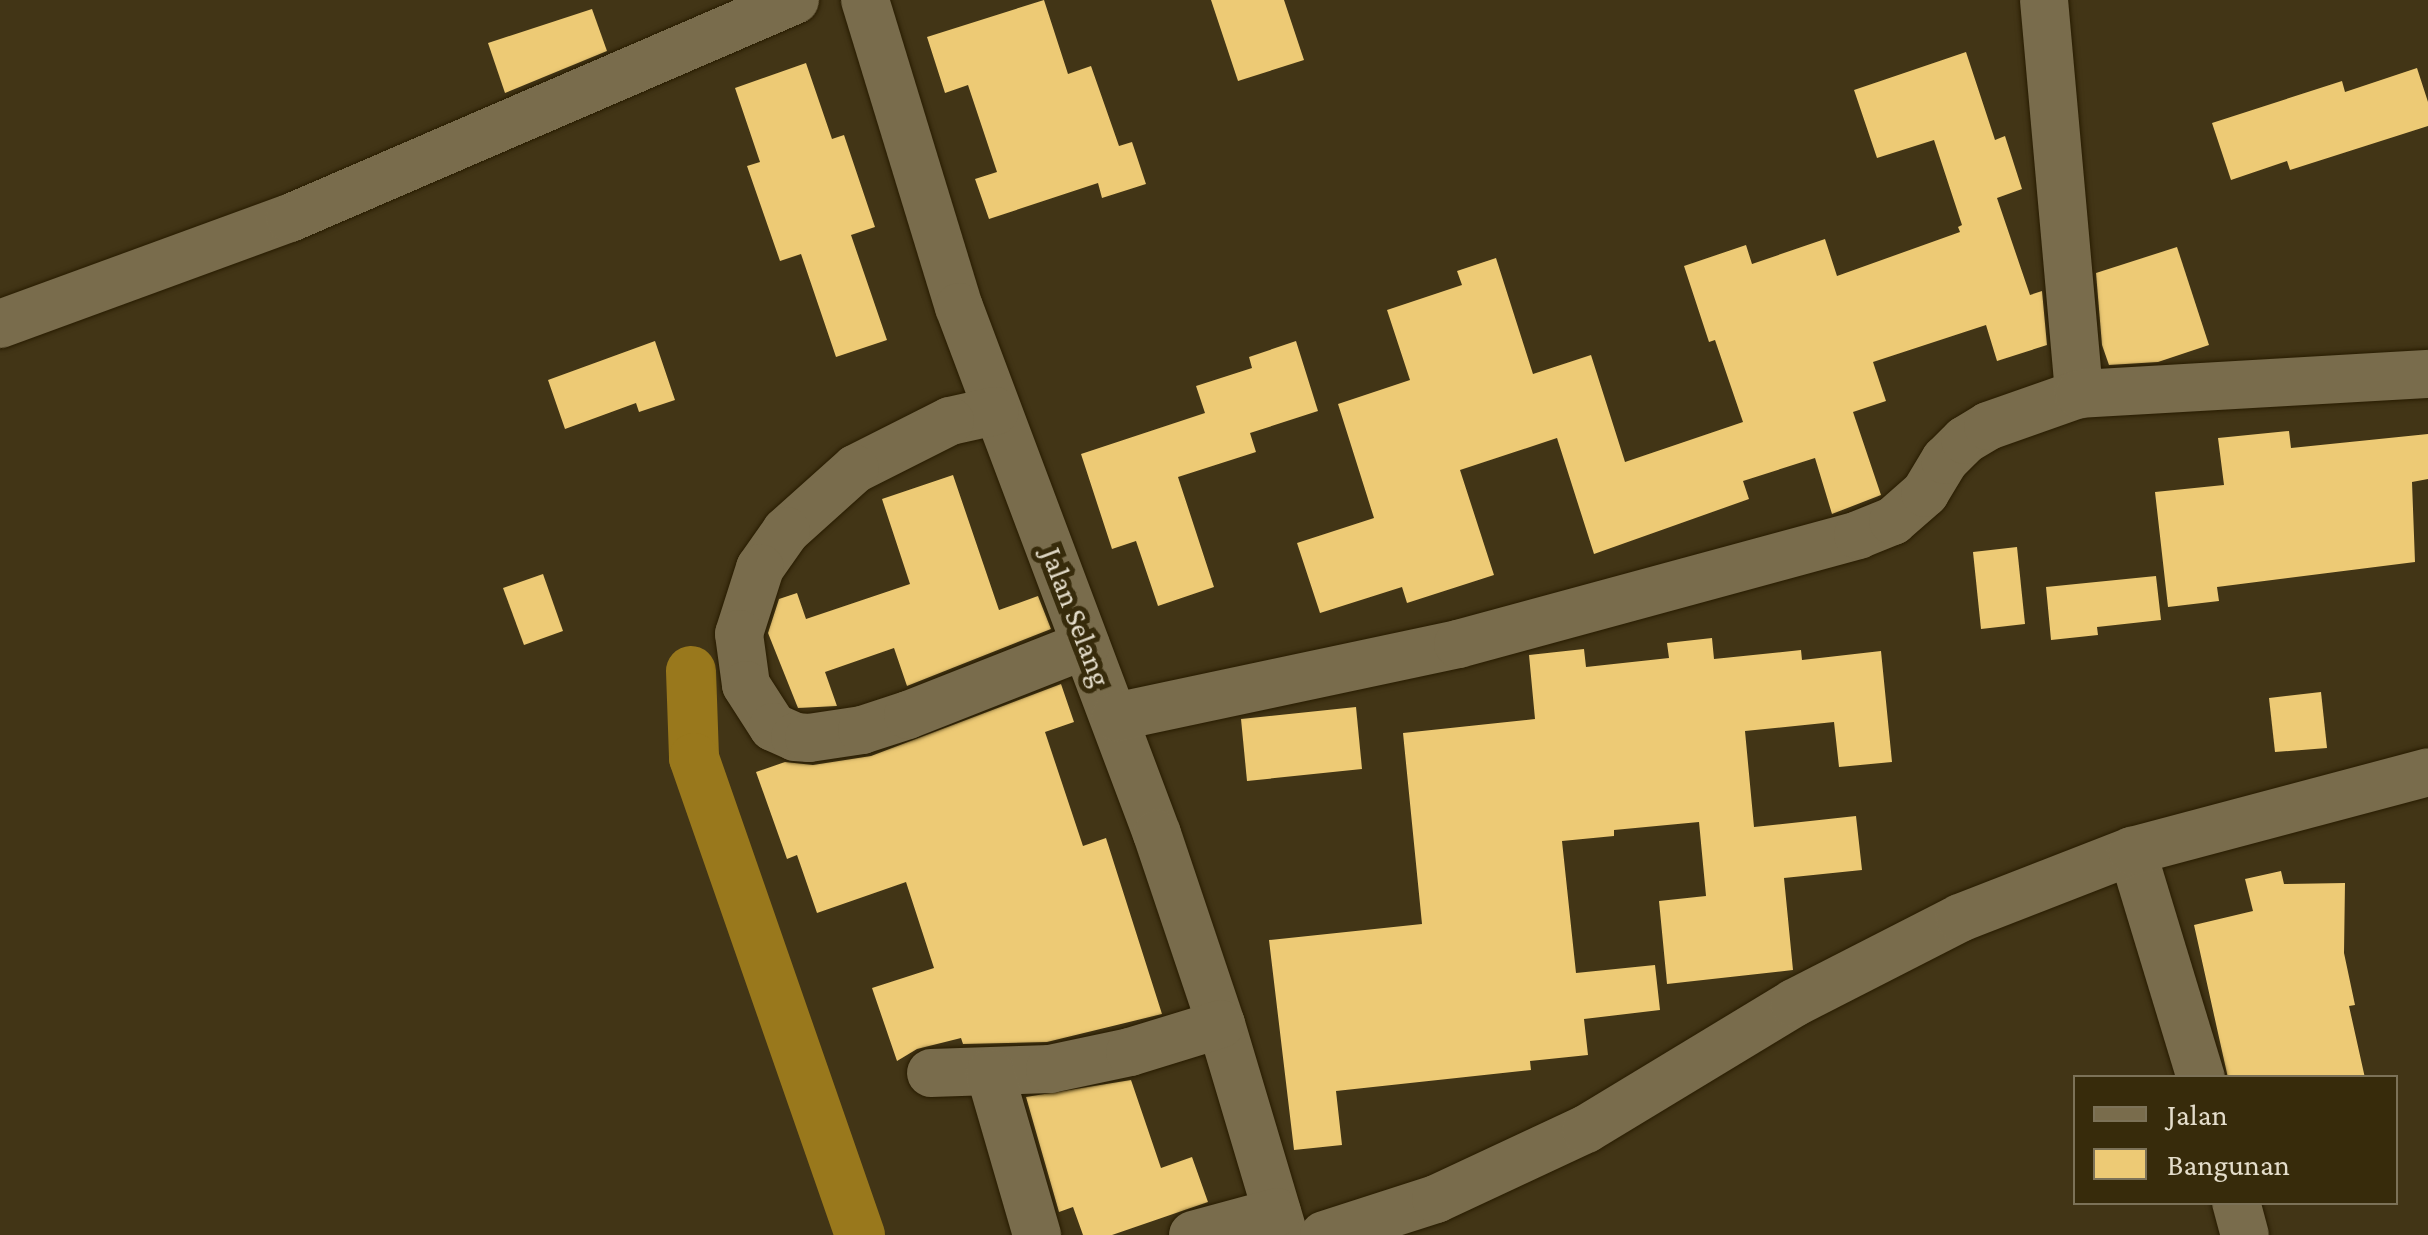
<!DOCTYPE html>
<style>
body{margin:0}
#map{position:relative;width:2428px;height:1235px;overflow:hidden;background:#423516;font-family:"Crimson Pro",serif}
div>[style]{position:absolute}
[style*='--x']{left:calc(var(--x)*1px);top:calc(var(--y)*1px);width:calc(var(--w)*1px);rotate:calc(var(--a)*1deg)}
.canal>*{height:50px;margin:-25px;padding:0 25px;transform-origin:25px;border-radius:25px;background:#99781c}
.building>*{inset:0;background:#edca75}
.roads{filter:drop-shadow(0 0 2px #281c00) drop-shadow(0 0 2px #281c00)}
.minor>*{height:48px;margin:-24px;padding:0 24px;transform-origin:24px;border-radius:24px;background:#796c4c}
span{translate:-50% -50%;white-space:nowrap;text-align:center;line-height:1.15;-webkit-text-stroke:10px #372b0b;paint-order:stroke}
.street-label{font-size:30px;color:#e4ddcb}
.legend{position:absolute;left:2073px;top:1075px;width:325px;height:130px;box-sizing:border-box;background:#372b0b;border:2px solid #7c7258;margin:0;padding:12px 18px;list-style:none;font-size:30px;color:#e4ddcb}
.legend li{display:flex;align-items:center;gap:20px;height:50px}
.legend b{width:50px;border:2px solid #7c7258}
</style>
<div id="map">
<div class="canal">
<div style="--x:691;--y:671;--w:87;--a:88"></div>
<div style="--x:694;--y:758;--w:505;--a:70.81"></div>
</div>
<div class="building">
<div style="clip-path:polygon(1044px 0,1068px 74px,1091px 66px,1119px 146px,1132px 142px,1146px 184px,1102px 198px,1098px 183px,989px 219px,975px 179px,997px 172px,968px 85px,945px 93px,927px 37px)"></div>
<div style="clip-path:polygon(1211px 0,1284px 0,1304px 60px,1238px 81px)"></div>
<div style="clip-path:polygon(592px 9px,607px 51px,505px 93px,488px 43px)"></div>
<div style="clip-path:polygon(1966px 52px,1995px 140px,2005px 136px,2022px 189px,1997px 198px,2030px 295px,2042px 291px,2047px 345px,1997px 361px,1986px 325px,1873px 362px,1886px 401px,1853px 412px,1881px 495px,1832px 514px,1815px 458px,1743px 481px,1749px 499px,1594px 554px,1557px 438px,1460px 470px,1494px 575px,1407px 603px,1402px 587px,1320px 613px,1297px 543px,1374px 518px,1338px 404px,1410px 380px,1387px 310px,1462px 285px,1457px 271px,1496px 258px,1533px 374px,1591px 355px,1625px 462px,1743px 422px,1715px 340px,1709px 342px,1684px 266px,1746px 245px,1752px 264px,1825px 239px,1837px 276px,1960px 232px,1958px 227px,1962px 225px,1934px 140px,1877px 158px,1854px 90px)"></div>
<div style="clip-path:polygon(806px 63px,832px 139px,844px 135px,875px 227px,851px 235px,887px 340px,836px 357px,801px 254px,780px 261px,747px 166px,760px 162px,735px 88px)"></div>
<div style="clip-path:polygon(2417px 68px,2428px 102px,2428px 126px,2290px 170px,2287px 161px,2231px 180px,2212px 123px,2342px 81px,2345px 92px)"></div>
<div style="clip-path:polygon(2177px 247px,2209px 345px,2158px 362px,2109px 365px,2102px 345px,2096px 273px)"></div>
<div style="clip-path:polygon(655px 341px,675px 400px,639px 412px,636px 403px,565px 429px,548px 380px)"></div>
<div style="clip-path:polygon(1296px 341px,1318px 411px,1250px 433px,1256px 452px,1178px 477px,1214px 587px,1158px 606px,1136px 541px,1112px 549px,1081px 454px,1205px 413px,1196px 386px,1252px 368px,1249px 357px)"></div>
<div style="clip-path:polygon(2289px 431px,2291px 448px,2428px 434px,2428px 479px,2412px 482px,2415px 562px,2217px 587px,2219px 601px,2168px 607px,2155px 492px,2224px 485px,2218px 438px)"></div>
<div style="clip-path:polygon(953px 475px,999px 610px,1038px 596px,1051px 629px,907px 686px,894px 648px,825px 672px,837px 706px,798px 708px,768px 633px,779px 599px,797px 593px,806px 619px,910px 584px,882px 499px)"></div>
<div style="clip-path:polygon(2017px 547px,2025px 624px,1981px 629px,1973px 552px)"></div>
<div style="clip-path:polygon(543px 574px,563px 631px,524px 645px,503px 588px)"></div>
<div style="clip-path:polygon(2156px 576px,2161px 620px,2097px 627px,2098px 635px,2051px 640px,2046px 587px)"></div>
<div style="clip-path:polygon(1712px 638px,1714px 659px,1801px 650px,1802px 660px,1881px 651px,1892px 762px,1839px 767px,1834px 722px,1745px 731px,1754px 827px,1856px 816px,1862px 870px,1784px 878px,1793px 970px,1667px 984px,1659px 901px,1706px 896px,1699px 822px,1614px 830px,1614px 836px,1562px 841px,1576px 973px,1655px 965px,1660px 1010px,1584px 1019px,1588px 1055px,1530px 1061px,1531px 1070px,1336px 1091px,1342px 1145px,1294px 1150px,1269px 940px,1422px 924px,1403px 733px,1535px 719px,1529px 655px,1584px 649px,1586px 667px,1669px 658px,1667px 643px)"></div>
<div style="clip-path:polygon(1061px 684px,1074px 722px,1045px 732px,1083px 846px,1106px 838px,1162px 1014px,1047px 1042px,963px 1044px,961px 1038px,917px 1049px,897px 1061px,872px 988px,934px 968px,906px 882px,817px 913px,797px 855px,787px 859px,756px 772px,785px 762px,813px 765px,871px 756px)"></div>
<div style="clip-path:polygon(2321px 692px,2327px 748px,2275px 752px,2269px 698px)"></div>
<div style="clip-path:polygon(1356px 707px,1362px 769px,1247px 781px,1241px 719px)"></div>
<div style="clip-path:polygon(2281px 871px,2284px 884px,2345px 883px,2344px 953px,2355px 1005px,2349px 1006px,2365px 1078px,2228px 1078px,2194px 925px,2253px 911px,2245px 879px)"></div>
<div style="clip-path:polygon(1131px 1080px,1161px 1168px,1192px 1157px,1208px 1202px,1112px 1235px,1083px 1235px,1073px 1207px,1059px 1212px,1026px 1097px)"></div>
</div>
<div class="roads">
<div class="minor">
<div style="--x:865;--y:0;--w:321;--a:73"></div>
<div style="--x:959;--y:307;--w:563;--a:69.41"></div>
<div style="--x:1157;--y:834;--w:200;--a:71.4"></div>
<div style="--x:1221;--y:1024;--w:220;--a:73.4"></div>
<div style="--x:2044;--y:0;--w:396;--a:84.9"></div>
<div style="--x:0;--y:324;--w:309;--a:-20.1"></div>
<div style="--x:290;--y:218;--w:550;--a:-23.35"></div>
<div style="--x:995;--y:411;--w:46;--a:167.5"></div>
<div style="--x:950;--y:421;--w:106;--a:153.2"></div>
<div style="--x:855;--y:469;--w:93;--a:138.1"></div>
<div style="--x:786;--y:531;--w:45;--a:125.1"></div>
<div style="--x:760;--y:568;--w:69;--a:107.7"></div>
<div style="--x:739;--y:634;--w:51;--a:82.2"></div>
<div style="--x:746;--y:685;--w:50;--a:57.3"></div>
<div style="--x:773;--y:727;--w:24;--a:24"></div>
<div style="--x:795;--y:737;--w:14;--a:4"></div>
<div style="--x:809;--y:738;--w:54;--a:-8.6"></div>
<div style="--x:862;--y:730;--w:48;--a:-18.1"></div>
<div style="--x:908;--y:715;--w:191;--a:-21.5"></div>
<div style="--x:1115;--y:717;--w:351;--a:-12"></div>
<div style="--x:1458;--y:644;--w:415;--a:-15.2"></div>
<div style="--x:1858;--y:535;--w:38;--a:-22"></div>
<div style="--x:1893;--y:521;--w:43;--a:-41.2"></div>
<div style="--x:1925;--y:493;--w:39;--a:-59"></div>
<div style="--x:1945;--y:460;--w:28;--a:-45"></div>
<div style="--x:1965;--y:440;--w:27;--a:-31"></div>
<div style="--x:1988;--y:426;--w:96;--a:-19.4"></div>
<div style="--x:2079;--y:394;--w:350;--a:-3.3"></div>
<div style="--x:2132;--y:851;--w:237;--a:73.1"></div>
<div style="--x:931;--y:1073;--w:119;--a:-1.9"></div>
<div style="--x:1050;--y:1069;--w:82;--a:-12"></div>
<div style="--x:1130;--y:1052;--w:95;--a:-17.1"></div>
<div style="--x:990;--y:1073;--w:169;--a:73.8"></div>
<div style="--x:2236;--y:1202;--w:34;--a:75"></div>
<div style="--x:1193;--y:1235;--w:87;--a:-15.3"></div>
<div style="--x:1324;--y:1235;--w:118;--a:-17.8"></div>
<div style="--x:1436;--y:1199;--w:166;--a:-25"></div>
<div style="--x:1586;--y:1129;--w:243;--a:-31.2"></div>
<div style="--x:1794;--y:1003;--w:186;--a:-27.1"></div>
<div style="--x:1960;--y:918;--w:185;--a:-21.3"></div>
<div style="--x:2132;--y:851;--w:306;--a:-14.9"></div>
</div>
</div>
<div class="street-label">
<span style="left:1076px;top:617px;rotate:69deg">Jalan Selang</span>
</div>
<ul class="legend">
<li><b style="height:12px;background:#796c4c"></b>Jalan</li>
<li><b style="height:28px;background:#edca75"></b>Bangunan</li>
</ul>
</div>
